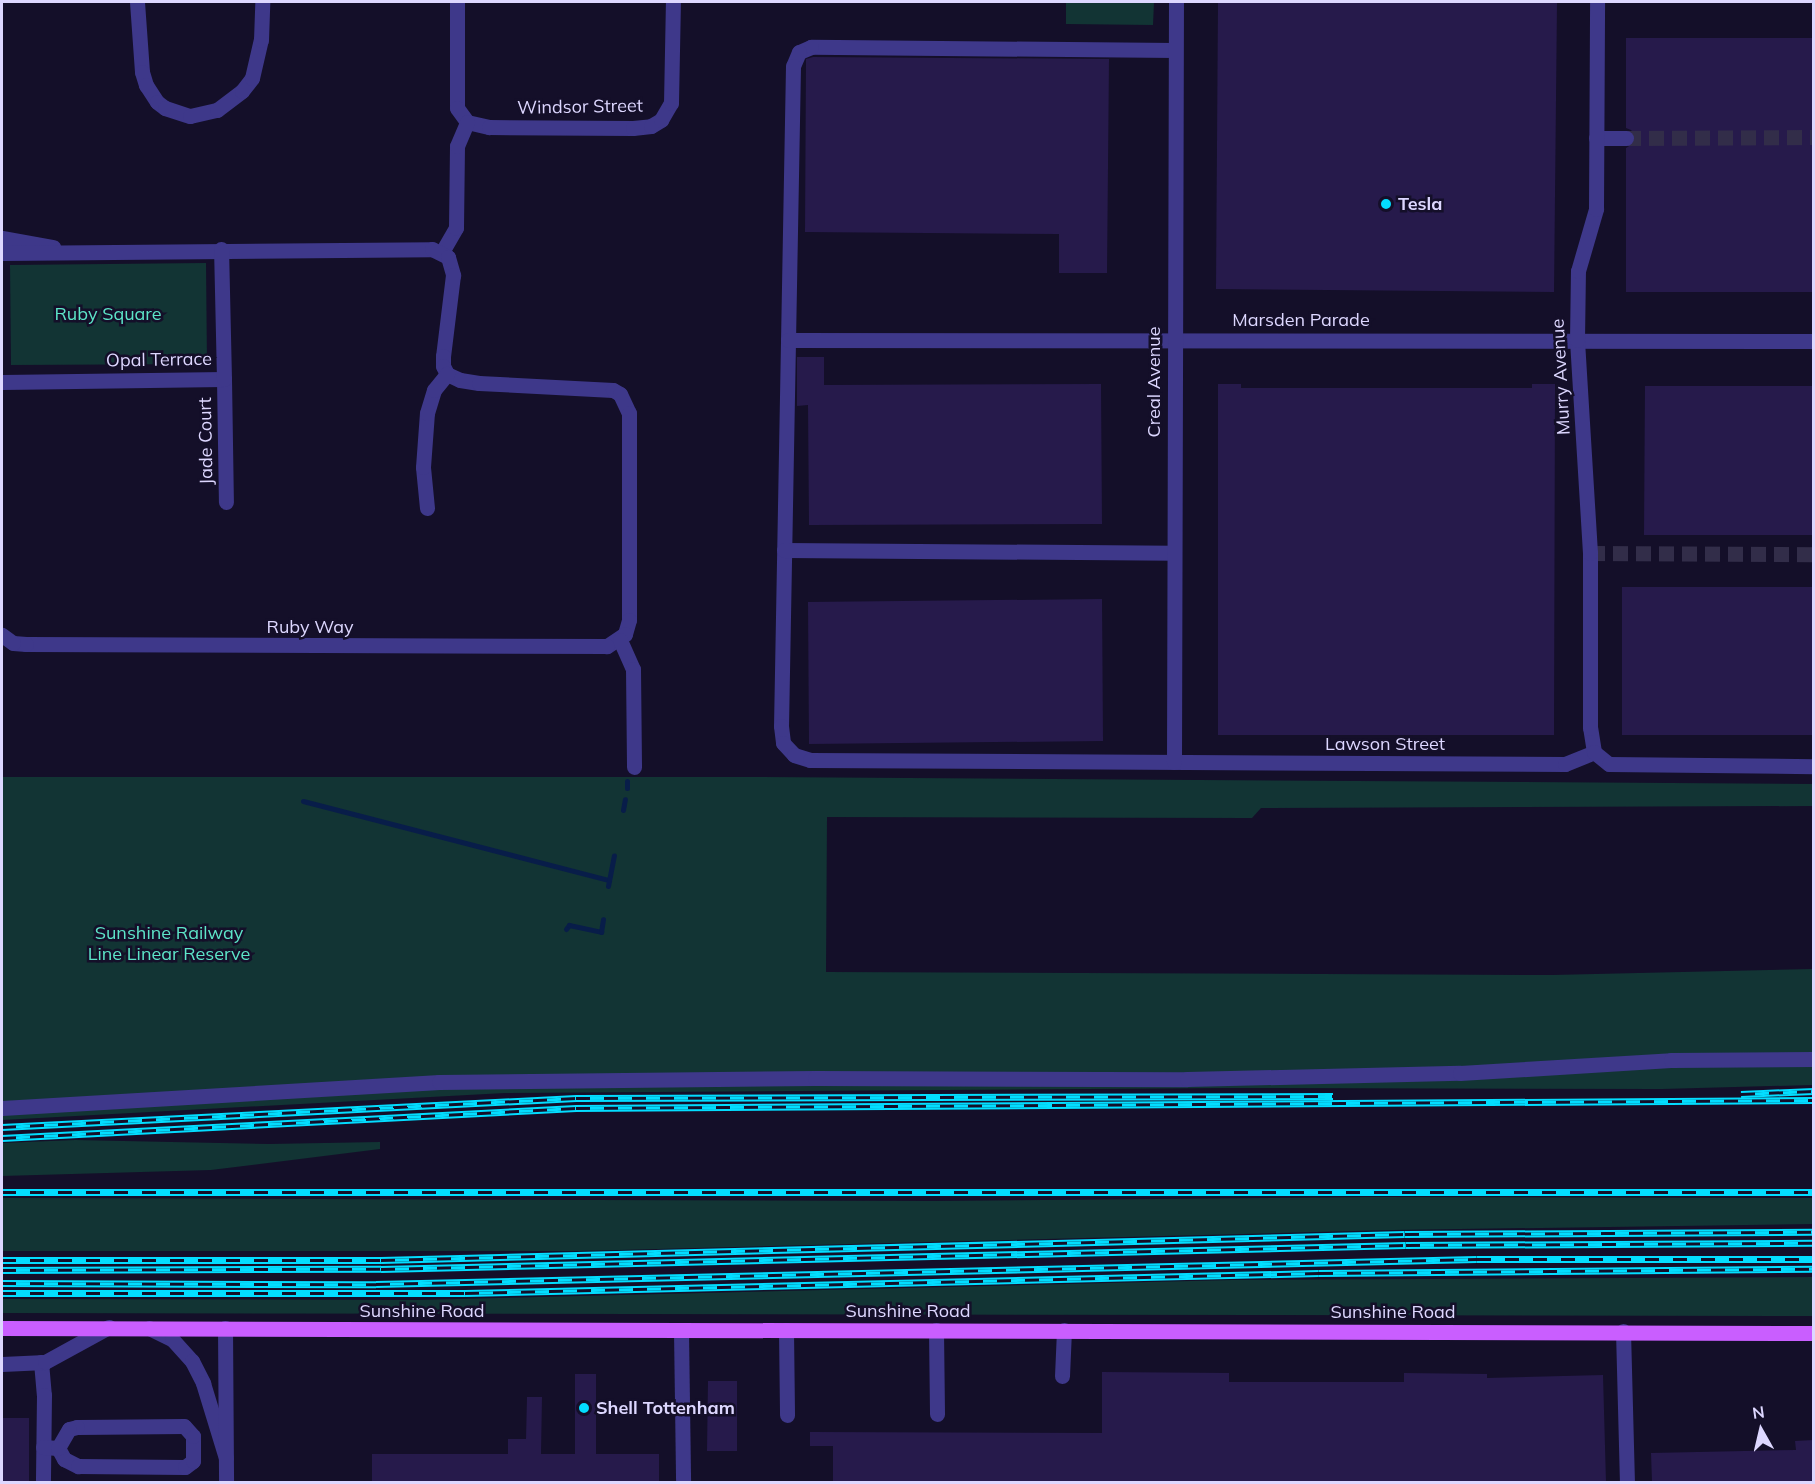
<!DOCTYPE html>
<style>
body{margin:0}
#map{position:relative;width:1815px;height:1484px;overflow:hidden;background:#140f29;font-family:Mulish,sans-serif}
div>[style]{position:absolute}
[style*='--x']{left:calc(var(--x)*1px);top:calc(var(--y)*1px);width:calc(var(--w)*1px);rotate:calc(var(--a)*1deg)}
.green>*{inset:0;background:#123434}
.stream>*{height:5px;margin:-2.5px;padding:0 2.5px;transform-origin:2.5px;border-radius:2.5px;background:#081d49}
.building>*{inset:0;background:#261a4b}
.minor-tunnel>*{height:15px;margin-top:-7.5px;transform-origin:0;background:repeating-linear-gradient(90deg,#322d49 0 15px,transparent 0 23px)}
.minor>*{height:15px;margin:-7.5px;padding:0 7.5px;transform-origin:7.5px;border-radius:7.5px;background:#3e388a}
.major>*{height:15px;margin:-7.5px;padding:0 7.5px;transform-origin:7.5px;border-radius:7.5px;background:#c95eff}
.rail>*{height:7px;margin-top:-3.5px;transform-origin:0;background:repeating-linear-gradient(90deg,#140f29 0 14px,#03ddff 0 28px);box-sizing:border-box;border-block:2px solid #03ddff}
.dots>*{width:16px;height:16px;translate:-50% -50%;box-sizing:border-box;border:3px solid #140f29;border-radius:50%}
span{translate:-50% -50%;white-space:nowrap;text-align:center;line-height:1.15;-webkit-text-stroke:5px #140f29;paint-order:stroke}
.street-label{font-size:18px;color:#ddd7ff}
.poi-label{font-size:18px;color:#ddd7ff;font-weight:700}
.left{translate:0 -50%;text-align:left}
.park-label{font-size:18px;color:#5de5c8}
.frame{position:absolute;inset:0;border:3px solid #ddd7ff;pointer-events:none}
.north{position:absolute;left:1731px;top:1400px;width:60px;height:60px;-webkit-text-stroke:4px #140f29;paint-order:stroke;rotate:352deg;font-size:16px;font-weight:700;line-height:24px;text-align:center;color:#ddd7ff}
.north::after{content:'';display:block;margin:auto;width:21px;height:27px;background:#ddd7ff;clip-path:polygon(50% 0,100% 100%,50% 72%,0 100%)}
</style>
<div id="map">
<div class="green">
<div style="clip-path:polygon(1066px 2px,1154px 2px,1153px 25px,1066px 24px)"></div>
<div style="clip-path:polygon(206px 263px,207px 364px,11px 365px,10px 265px)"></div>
<div style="clip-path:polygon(2px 777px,749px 777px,1813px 784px,1813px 806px,1261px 808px,1252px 818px,827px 817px,826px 972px,1552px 975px,1813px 969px,1813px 1085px,1662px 1089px,1227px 1088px,505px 1093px,2px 1120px)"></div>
<div style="clip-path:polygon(75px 1140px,269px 1144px,380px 1142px,380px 1149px,211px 1170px,2px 1176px,2px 1143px)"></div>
<div style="clip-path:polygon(1374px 1197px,1813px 1198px,1813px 1224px,1393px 1230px,580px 1251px,2px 1251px,2px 1198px,933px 1201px)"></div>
<div style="clip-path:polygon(1813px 1277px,1813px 1316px,2px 1313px,2px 1299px,416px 1300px,1232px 1280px)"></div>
</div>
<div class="stream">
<div style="--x:627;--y:788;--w:7;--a:-90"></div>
<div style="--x:303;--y:801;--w:316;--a:14.5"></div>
<div style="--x:623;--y:810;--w:11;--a:-80"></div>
<div style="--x:608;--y:886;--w:31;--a:-79"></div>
<div style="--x:566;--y:929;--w:5;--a:-53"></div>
<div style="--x:569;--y:925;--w:33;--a:12"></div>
<div style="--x:601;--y:932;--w:13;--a:-81"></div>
</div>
<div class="building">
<div style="clip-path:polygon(1218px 2px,1557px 2px,1554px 292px,1216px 289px)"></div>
<div style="clip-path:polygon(1626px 38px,1814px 38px,1814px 292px,1626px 292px,1626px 148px,1634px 143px,1636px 137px,1631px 130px,1626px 128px)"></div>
<div style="clip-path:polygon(813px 57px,1109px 59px,1107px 273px,1059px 273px,1059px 234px,805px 232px,806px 59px)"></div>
<div style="clip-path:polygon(797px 357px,824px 357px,824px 385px,1101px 384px,1102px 524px,809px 525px,808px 405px,797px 406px)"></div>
<div style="clip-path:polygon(1218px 384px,1241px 384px,1241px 388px,1532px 388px,1532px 384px,1555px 384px,1554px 735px,1218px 735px)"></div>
<div style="clip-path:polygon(1645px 386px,1814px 386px,1814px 535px,1644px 535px)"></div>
<div style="clip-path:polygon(1622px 587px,1814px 587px,1814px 735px,1622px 735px)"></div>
<div style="clip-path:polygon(1102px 599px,1103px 741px,809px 744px,808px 602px)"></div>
<div style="clip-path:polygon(1102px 1372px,1229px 1373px,1229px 1382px,1404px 1382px,1404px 1373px,1487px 1374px,1487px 1378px,1603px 1375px,1606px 1482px,833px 1482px,833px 1446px,810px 1446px,810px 1432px,1102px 1433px)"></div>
<div style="clip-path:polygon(575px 1374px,596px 1374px,596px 1454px,659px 1454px,659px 1482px,372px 1482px,372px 1454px,508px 1454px,508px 1439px,526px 1439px,527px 1397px,542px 1397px,541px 1454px,575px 1454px)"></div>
<div style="clip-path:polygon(708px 1381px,737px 1381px,737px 1451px,707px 1451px)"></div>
<div style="clip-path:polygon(2px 1418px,29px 1418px,29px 1482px,2px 1482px)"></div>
<div style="clip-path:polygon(1814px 1440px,1814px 1482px,1652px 1482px,1651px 1453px,1796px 1450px,1795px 1441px)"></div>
</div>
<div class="minor-tunnel">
<div style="--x:1626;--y:138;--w:188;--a:-0.3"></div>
<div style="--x:1590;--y:553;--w:224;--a:0.3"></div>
</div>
<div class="minor">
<div style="--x:137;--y:2;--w:70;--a:85.9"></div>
<div style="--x:142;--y:72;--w:14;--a:73"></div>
<div style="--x:146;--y:85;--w:20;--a:57"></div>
<div style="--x:157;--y:102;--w:10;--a:37"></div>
<div style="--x:165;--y:108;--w:26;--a:18"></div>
<div style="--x:190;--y:116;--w:28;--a:-13"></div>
<div style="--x:217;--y:110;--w:31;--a:-37"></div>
<div style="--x:242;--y:91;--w:16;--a:-52"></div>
<div style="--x:252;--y:78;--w:39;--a:-77"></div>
<div style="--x:261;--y:40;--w:38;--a:-88"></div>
<div style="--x:457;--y:2;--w:106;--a:90"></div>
<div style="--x:457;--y:108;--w:17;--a:54"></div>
<div style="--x:467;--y:122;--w:23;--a:13"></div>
<div style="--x:489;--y:127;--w:144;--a:0.4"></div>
<div style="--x:633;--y:128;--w:18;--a:-6"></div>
<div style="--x:651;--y:126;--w:12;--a:-31"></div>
<div style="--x:661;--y:120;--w:20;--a:-60"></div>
<div style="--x:671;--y:103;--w:101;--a:-88.9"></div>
<div style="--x:1175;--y:50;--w:364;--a:-179.5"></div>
<div style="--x:811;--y:47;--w:13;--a:157"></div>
<div style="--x:799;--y:52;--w:15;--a:113"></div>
<div style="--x:793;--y:66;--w:660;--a:91.04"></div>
<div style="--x:781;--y:726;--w:17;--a:83"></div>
<div style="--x:783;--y:743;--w:16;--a:47"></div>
<div style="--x:794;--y:755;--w:17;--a:17"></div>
<div style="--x:810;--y:760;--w:755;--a:0.3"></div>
<div style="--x:1565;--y:764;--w:31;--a:-22"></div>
<div style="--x:1596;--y:138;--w:30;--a:0"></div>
<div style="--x:2;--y:238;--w:52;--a:10"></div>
<div style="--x:442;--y:252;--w:28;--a:-60"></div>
<div style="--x:456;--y:228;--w:82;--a:-89.3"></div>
<div style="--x:457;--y:146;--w:26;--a:-67"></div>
<div style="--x:2;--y:253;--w:430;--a:-0.5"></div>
<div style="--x:432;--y:249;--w:18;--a:27"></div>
<div style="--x:448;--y:257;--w:19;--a:74"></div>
<div style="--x:453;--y:275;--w:82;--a:97"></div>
<div style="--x:443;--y:356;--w:10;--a:90"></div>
<div style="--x:443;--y:366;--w:9;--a:63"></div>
<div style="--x:447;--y:374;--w:14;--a:25"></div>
<div style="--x:460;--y:380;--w:19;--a:9"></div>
<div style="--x:479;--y:383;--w:134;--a:3"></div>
<div style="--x:613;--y:390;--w:8;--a:30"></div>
<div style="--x:620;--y:394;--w:21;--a:65"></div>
<div style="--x:629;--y:413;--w:207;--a:90"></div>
<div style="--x:629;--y:620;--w:15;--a:106"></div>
<div style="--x:625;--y:634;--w:22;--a:146"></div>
<div style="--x:607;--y:646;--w:581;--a:-179.8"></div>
<div style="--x:26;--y:644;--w:13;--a:-176"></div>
<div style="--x:13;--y:643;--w:14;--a:-144"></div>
<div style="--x:788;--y:340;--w:1026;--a:0.06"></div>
<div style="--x:224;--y:379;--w:123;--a:89.1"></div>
<div style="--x:2;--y:382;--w:222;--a:-0.8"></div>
<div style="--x:224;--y:379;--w:130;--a:-91.3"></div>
<div style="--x:427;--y:508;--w:41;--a:-95.6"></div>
<div style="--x:423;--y:467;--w:54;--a:-85.8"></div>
<div style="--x:427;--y:413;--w:24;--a:-73"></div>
<div style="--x:434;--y:390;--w:21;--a:-51"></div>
<div style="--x:784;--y:550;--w:389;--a:0.4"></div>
<div style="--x:620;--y:640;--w:32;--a:66"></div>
<div style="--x:633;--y:669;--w:98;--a:89.4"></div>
<div style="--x:1594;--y:752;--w:24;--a:-99"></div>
<div style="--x:1590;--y:728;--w:175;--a:-90"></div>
<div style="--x:1590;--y:553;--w:213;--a:-93.5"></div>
<div style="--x:1577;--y:340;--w:69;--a:-89.2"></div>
<div style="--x:1578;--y:271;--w:65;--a:-73.8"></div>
<div style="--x:1596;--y:209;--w:207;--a:-89.7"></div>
<div style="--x:1594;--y:752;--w:19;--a:39"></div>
<div style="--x:1609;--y:764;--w:205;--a:0.6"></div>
<div style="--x:1174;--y:762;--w:760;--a:-89.85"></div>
<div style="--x:2;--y:1108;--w:438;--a:-3.4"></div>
<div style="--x:439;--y:1082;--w:376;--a:-0.6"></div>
<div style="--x:815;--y:1078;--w:372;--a:0.2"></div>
<div style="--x:1187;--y:1079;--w:273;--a:-1.3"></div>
<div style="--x:1460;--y:1073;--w:211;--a:-3.5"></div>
<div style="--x:1671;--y:1060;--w:143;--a:-0.4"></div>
<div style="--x:149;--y:1328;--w:25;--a:26"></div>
<div style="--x:172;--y:1339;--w:30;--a:48"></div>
<div style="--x:192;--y:1361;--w:25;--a:63"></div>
<div style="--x:203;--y:1383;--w:78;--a:73"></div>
<div style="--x:225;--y:1328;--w:154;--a:89.6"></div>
<div style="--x:786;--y:1330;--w:85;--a:89.3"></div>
<div style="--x:936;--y:1330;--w:84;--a:89.3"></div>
<div style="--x:681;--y:1331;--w:151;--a:89.2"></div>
<div style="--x:1623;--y:1331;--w:151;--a:88.5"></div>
<div style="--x:41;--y:1362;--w:33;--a:85"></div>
<div style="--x:44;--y:1395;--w:87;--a:90.7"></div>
<div style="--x:2;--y:1364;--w:43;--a:-2.7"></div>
<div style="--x:45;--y:1362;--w:73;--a:-28.7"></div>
<div style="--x:1062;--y:1376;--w:46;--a:-87.5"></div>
<div style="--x:43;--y:1447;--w:15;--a:4"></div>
<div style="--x:58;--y:1448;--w:13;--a:61"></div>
<div style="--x:64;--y:1459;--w:16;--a:27"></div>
<div style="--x:78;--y:1466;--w:107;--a:0.5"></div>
<div style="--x:185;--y:1467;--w:10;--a:-37"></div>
<div style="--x:193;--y:1461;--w:25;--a:-90"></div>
<div style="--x:193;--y:1436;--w:13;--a:-132"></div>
<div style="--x:184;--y:1426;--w:107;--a:179.5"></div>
<div style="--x:77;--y:1427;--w:8;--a:166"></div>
<div style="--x:69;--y:1429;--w:22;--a:120"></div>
</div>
<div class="major">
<div style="--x:2;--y:1328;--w:1812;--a:0.16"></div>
</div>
<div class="rail">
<div style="--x:1741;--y:1094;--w:73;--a:-2.4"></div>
<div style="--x:2;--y:1127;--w:575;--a:-2.89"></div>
<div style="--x:576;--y:1098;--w:757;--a:-0.15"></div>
<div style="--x:2;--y:1138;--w:575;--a:-2.99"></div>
<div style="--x:576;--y:1108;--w:1238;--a:-0.37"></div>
<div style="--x:2;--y:1192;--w:1812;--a:0"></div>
<div style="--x:2;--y:1260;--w:379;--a:0"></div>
<div style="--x:381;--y:1260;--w:1024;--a:-1.45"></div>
<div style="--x:1405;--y:1234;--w:409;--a:-0.3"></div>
<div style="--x:2;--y:1270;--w:379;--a:-0.2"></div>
<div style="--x:381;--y:1269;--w:1025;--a:-1.34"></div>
<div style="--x:1406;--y:1245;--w:408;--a:-0.3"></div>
<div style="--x:2;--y:1283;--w:374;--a:0.2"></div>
<div style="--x:376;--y:1284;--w:1101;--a:-1.3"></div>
<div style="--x:1477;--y:1259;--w:337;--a:0"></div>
<div style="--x:2;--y:1293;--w:463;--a:0"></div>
<div style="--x:465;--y:1293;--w:854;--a:-1.34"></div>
<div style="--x:1319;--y:1273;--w:495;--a:-0.5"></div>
</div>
<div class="dots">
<div style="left:1386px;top:204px;background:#03ddff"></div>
<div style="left:584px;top:1408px;background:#03ddff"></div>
</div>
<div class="street-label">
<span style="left:580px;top:107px;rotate:-1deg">Windsor Street</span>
<span style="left:1301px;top:320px">Marsden Parade</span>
<span style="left:159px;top:360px;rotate:-1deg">Opal Terrace</span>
<span style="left:1561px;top:377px;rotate:-93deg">Murry Avenue</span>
<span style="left:1154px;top:382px;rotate:-90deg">Creal Avenue</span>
<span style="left:206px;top:441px;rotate:-91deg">Jade Court</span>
<span style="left:310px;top:627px">Ruby Way</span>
<span style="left:1385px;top:744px">Lawson Street</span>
<span style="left:422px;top:1311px">Sunshine Road</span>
<span style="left:908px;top:1311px">Sunshine Road</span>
<span style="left:1393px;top:1312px">Sunshine Road</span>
</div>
<div class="poi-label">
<span class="left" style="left:1398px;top:204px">Tesla</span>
<span class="left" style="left:596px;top:1408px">Shell Tottenham</span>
</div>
<div class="park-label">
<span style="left:108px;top:314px">Ruby Square</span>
<span style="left:169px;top:944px">Sunshine Railway<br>Line Linear Reserve</span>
</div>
<div class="frame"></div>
<div class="north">N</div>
</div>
